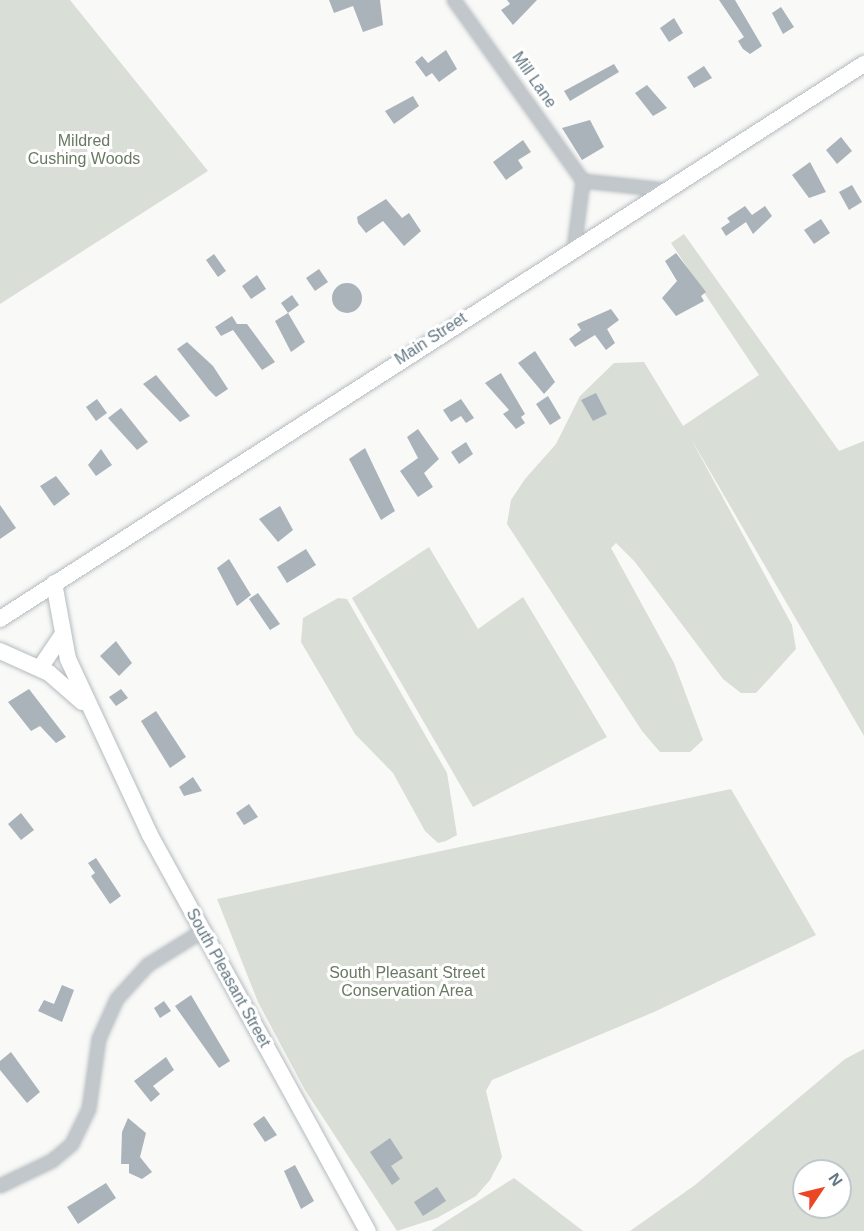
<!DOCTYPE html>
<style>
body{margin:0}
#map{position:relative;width:864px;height:1231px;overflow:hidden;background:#f9f9f7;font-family:Arial,sans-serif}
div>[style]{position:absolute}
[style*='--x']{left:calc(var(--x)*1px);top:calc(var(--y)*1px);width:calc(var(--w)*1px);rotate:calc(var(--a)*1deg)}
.green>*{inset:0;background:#d9ded6}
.building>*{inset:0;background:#a9b3b9}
.round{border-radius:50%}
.roads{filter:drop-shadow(0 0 2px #b4bbc0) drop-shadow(0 0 2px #b4bbc0)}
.street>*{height:12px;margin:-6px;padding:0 6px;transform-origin:6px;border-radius:6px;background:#c2c7cb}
.secondary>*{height:16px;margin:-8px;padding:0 8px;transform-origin:8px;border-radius:8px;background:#fff}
span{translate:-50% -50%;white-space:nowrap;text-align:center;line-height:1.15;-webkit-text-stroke:6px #fff;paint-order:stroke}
.street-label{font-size:16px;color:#637783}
.park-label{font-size:16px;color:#687a62}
.north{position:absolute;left:792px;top:1159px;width:60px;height:60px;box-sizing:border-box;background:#fff;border:2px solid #c1c9cd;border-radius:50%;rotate:55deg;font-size:16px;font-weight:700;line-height:24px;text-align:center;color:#637783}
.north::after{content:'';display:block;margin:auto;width:21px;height:27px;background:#ec4724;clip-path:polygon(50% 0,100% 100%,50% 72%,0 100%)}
</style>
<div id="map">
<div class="green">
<div style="clip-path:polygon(0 0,70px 0,208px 171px,0 304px)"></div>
<div style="clip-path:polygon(684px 234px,839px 451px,864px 441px,864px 736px,690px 437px,792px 625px,796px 649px,756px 693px,741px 693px,723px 679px,635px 562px,616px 543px,611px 548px,674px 663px,703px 740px,690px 752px,660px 752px,642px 731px,507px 524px,511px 500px,525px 479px,556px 444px,580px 396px,614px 363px,644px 362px,683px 426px,759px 375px,671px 243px)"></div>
<div style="clip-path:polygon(429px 547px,478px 629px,523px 597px,607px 737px,473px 807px,352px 598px)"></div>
<div style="clip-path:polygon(338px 598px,347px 599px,447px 773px,457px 835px,446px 841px,438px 843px,425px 831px,393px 773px,355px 734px,301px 642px,303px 618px)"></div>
<div style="clip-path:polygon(731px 789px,816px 935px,654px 1012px,492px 1080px,486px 1091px,502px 1157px,490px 1180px,476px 1196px,437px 1218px,397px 1231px,305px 1090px,258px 1002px,217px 899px)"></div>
<div style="clip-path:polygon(evenodd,864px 1049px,864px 1231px,630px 1231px,695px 1185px,845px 1059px,864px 1049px,804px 1171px,840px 1171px,840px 1207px,804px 1207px,804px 1171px)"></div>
<div style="clip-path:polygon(514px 1178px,583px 1231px,431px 1231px)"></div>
</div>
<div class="building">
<div style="clip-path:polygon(329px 0,380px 0,383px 25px,363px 32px,353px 6px,334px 13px)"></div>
<div style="clip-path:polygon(507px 0,537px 0,513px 25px,501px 10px,510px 4px)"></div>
<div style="clip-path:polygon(719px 0,735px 0,762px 46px,750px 54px,743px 49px,738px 41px,744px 37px)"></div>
<div style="clip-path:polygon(781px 7px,794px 27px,783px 34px,772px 13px)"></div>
<div style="clip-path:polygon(674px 18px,683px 33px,669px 42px,660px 28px)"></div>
<div style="clip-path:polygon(446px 50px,457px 69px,439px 82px,432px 73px,426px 77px,415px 62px,422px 56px,428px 63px)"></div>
<div style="clip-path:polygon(614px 64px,619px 72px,570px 101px,564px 91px)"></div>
<div style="clip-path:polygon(704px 66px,712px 78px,694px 88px,687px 77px)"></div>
<div style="clip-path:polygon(647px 85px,667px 108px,653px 116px,635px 93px)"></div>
<div style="clip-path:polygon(413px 96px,419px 106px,394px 124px,385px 111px)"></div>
<div style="clip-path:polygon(590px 120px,604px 147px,582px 160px,562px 128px)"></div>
<div style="clip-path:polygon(841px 137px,852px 151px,837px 164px,826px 150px)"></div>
<div style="clip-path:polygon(523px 140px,531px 152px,518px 160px,523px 168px,506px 180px,493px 162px)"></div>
<div style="clip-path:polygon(810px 162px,826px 192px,809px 198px,792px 175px)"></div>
<div style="clip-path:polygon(852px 185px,862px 202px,849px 210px,839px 192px)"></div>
<div style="clip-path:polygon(386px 199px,402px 218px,409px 213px,421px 231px,404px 246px,383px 221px,366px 233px,358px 223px,357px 217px)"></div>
<div style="clip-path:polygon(745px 206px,752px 215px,765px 206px,772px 216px,753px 234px,746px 222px,726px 236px,721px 228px,730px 222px,727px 218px)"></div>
<div style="clip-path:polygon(821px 219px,830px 233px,814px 244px,804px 230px)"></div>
<div style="clip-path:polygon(676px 253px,706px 292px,701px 296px,704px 301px,676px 316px,662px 298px,677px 281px,665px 261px)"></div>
<div style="clip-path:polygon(214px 254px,226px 271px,218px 277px,206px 260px)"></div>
<div style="clip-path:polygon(319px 269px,328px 282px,315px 291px,306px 278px)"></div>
<div style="clip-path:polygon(257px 275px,266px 289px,251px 299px,242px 286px)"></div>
<div class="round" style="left:332px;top:283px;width:30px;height:30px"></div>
<div style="clip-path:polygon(292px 295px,299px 305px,288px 313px,281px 303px)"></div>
<div style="clip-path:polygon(611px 309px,619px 320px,607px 329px,615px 343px,606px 350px,595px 335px,575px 347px,569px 339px,581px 330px,577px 324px)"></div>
<div style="clip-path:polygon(288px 313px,305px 342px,291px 352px,275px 321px)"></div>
<div style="clip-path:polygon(232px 316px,237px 324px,247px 324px,275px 362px,262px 370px,233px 330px,221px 336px,215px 327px)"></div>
<div style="clip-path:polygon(187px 342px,213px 366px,228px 389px,216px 397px,209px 390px,177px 349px)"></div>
<div style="clip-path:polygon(535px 351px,555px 382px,544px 394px,518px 363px)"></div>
<div style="clip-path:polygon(501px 373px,525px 414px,521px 417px,525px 423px,516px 429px,503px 414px,509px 410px,485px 383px)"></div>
<div style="clip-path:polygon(156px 375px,190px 416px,180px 422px,143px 384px)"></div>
<div style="clip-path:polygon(596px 393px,607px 414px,593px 421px,581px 400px)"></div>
<div style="clip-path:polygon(548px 396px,561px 418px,550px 425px,536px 404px)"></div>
<div style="clip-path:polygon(97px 399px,107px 413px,96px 421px,86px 407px)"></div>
<div style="clip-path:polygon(461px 399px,474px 418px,466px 423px,461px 416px,451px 422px,443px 410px)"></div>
<div style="clip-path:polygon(121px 408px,148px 442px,137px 450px,108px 418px)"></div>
<div style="clip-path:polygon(418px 429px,439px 459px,424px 473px,433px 487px,418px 497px,400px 471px,418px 458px,407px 437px)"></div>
<div style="clip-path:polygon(466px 442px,473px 454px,459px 464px,451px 452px)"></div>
<div style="clip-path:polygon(365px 448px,395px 511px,381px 520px,349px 459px)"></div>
<div style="clip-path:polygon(101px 449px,112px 465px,96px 476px,88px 465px)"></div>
<div style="clip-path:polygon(56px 476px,70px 494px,54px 506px,40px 486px)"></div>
<div style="clip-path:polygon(0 505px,16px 528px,0 539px)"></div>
<div style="clip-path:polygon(280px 506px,293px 530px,278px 542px,259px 519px)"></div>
<div style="clip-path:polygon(306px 549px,316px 565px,287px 583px,277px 567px)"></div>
<div style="clip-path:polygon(229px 559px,251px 595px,237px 606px,217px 568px)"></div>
<div style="clip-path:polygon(258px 593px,280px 624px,270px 630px,249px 599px)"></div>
<div style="clip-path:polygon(116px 641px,132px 663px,119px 676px,100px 656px)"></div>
<div style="clip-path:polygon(29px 689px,66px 737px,56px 743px,40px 726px,31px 731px,8px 702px)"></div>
<div style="clip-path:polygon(121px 689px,128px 698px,116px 706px,109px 697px)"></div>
<div style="clip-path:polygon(156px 711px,186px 757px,170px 768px,141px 721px)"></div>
<div style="clip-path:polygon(193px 777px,202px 791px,184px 796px,179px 787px)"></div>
<div style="clip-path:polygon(249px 804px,258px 817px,244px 825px,236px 813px)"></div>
<div style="clip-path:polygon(21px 813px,34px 830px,21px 840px,8px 824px)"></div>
<div style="clip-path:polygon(96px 858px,121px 896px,110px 904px,91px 876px,95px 873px,88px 863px)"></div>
<div style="clip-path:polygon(62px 985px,74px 990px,62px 1022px,38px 1011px,44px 1000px,54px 1004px)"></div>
<div style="clip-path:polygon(191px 995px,230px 1061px,219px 1068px,175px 1006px)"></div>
<div style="clip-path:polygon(164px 1001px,171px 1011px,160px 1018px,154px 1008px)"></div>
<div style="clip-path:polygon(11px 1052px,40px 1092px,27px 1103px,0 1070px,0 1061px)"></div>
<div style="clip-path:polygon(166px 1057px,174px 1070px,153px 1086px,160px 1094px,151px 1102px,134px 1081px)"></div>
<div style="clip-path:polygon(264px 1116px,277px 1135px,265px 1142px,253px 1124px)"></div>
<div style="clip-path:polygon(128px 1118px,146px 1133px,140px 1157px,152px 1172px,142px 1179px,129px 1173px,129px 1164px,121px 1164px,122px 1132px)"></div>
<div style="clip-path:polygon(390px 1138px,403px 1158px,391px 1166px,400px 1179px,392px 1185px,370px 1152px)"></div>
<div style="clip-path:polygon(295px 1165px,314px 1201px,301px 1209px,284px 1171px)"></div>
<div style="clip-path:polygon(106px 1183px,116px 1198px,78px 1224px,67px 1207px)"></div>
<div style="clip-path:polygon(437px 1187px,446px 1201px,423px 1216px,414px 1202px)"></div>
</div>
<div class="roads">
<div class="street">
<div style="--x:454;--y:0;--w:222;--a:54.5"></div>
<div style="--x:583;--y:181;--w:83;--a:6.2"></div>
<div style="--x:574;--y:249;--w:69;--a:-82.5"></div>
<div style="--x:0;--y:1186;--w:58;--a:-25.7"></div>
<div style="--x:52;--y:1161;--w:26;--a:-40"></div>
<div style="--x:72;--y:1144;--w:39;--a:-64"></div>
<div style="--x:89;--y:1109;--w:71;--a:-81.9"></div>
<div style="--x:99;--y:1039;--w:44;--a:-65.8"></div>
<div style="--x:117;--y:999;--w:46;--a:-47.6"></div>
<div style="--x:148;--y:965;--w:62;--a:-31.9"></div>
</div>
<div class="secondary">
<div style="--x:54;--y:583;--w:77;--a:79.6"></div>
<div style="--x:68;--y:659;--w:194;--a:65"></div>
<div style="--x:150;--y:835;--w:452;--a:61.2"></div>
<div style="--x:0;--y:619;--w:1027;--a:-32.72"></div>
<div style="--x:0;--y:651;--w:54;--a:24.2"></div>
<div style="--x:49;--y:673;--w:44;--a:41.3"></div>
<div style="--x:40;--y:668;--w:37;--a:-56"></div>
</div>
</div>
<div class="street-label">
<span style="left:534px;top:80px;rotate:55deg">Mill Lane</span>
<span style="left:431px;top:339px;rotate:-33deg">Main Street</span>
<span style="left:228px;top:978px;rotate:61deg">South Pleasant Street</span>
</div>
<div class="park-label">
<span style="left:84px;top:150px">Mildred<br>Cushing Woods</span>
<span style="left:407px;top:982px">South Pleasant Street<br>Conservation Area</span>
</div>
<div class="north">N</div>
</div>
